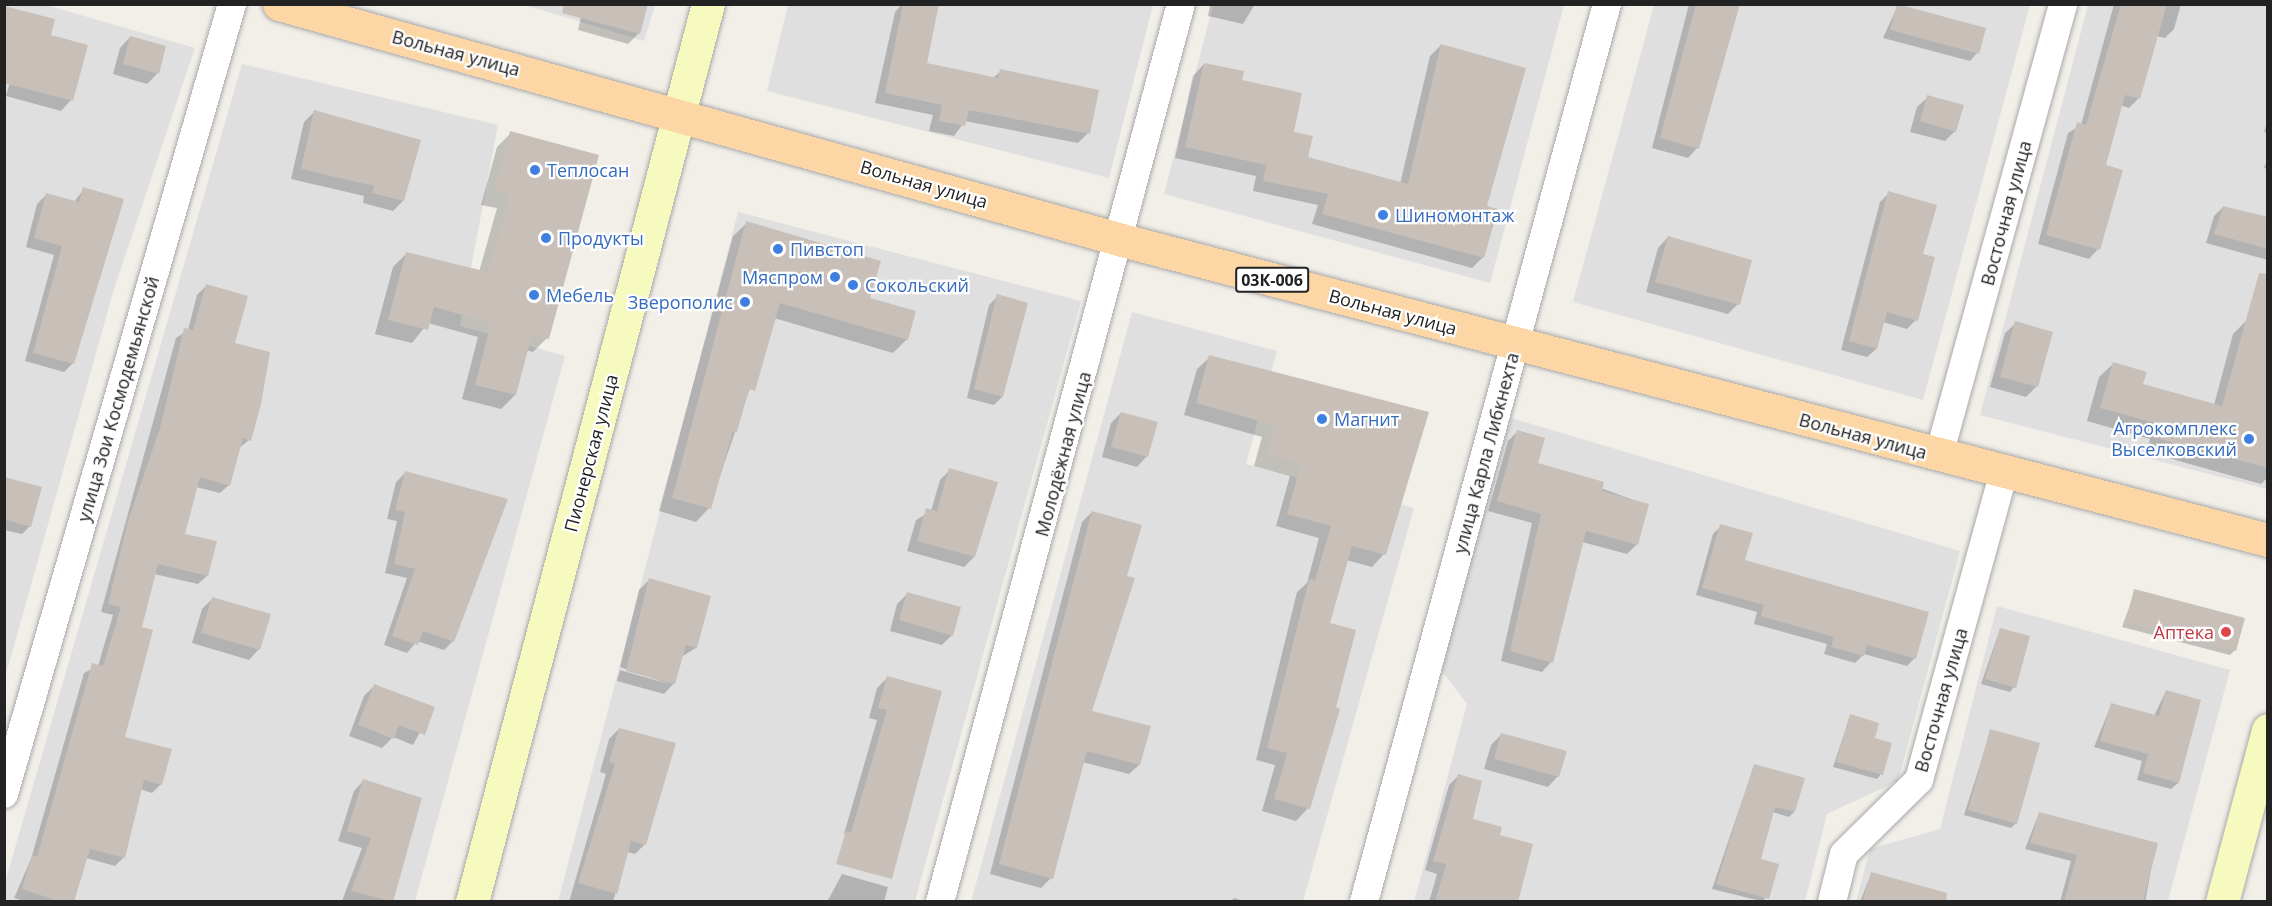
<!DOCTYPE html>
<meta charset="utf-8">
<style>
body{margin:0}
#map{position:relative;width:2272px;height:906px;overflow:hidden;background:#f2efe9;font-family:"Open Sans",sans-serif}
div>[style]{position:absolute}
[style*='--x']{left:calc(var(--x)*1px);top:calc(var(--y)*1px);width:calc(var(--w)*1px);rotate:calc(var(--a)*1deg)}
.residential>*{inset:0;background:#e0dfdf}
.shadow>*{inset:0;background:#0003}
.building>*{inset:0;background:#c7bfb8}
.roads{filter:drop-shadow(0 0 2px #a9a9a9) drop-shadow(0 0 2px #a9a9a9)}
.street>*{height:28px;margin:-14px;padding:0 14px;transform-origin:14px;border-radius:14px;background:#fff}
.secondary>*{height:33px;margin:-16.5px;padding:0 16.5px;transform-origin:16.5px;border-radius:16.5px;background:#f7fabf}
.primary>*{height:33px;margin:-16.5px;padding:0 16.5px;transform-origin:16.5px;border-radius:16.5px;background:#fcd6a4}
.dots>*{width:16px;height:16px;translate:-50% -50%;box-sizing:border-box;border:3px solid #fff;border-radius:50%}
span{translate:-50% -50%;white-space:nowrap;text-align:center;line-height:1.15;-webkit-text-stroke:4.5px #fff;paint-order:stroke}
.shield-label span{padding:2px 4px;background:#fff;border:2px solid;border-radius:4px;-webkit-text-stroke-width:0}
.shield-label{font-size:16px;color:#222;font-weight:700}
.street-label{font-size:18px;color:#222}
.shop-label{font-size:18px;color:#366cbe}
.left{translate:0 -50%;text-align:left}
.right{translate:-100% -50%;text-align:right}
.health-label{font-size:18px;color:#be3a42}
.frame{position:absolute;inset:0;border:6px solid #222;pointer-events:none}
</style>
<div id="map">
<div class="residential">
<div style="clip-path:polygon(5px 5px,46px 5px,195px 48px,114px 289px,5px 678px)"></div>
<div style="clip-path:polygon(525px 5px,655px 5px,644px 41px)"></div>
<div style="clip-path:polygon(788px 5px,1153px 5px,1109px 178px,767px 91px)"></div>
<div style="clip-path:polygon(1213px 5px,1564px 5px,1490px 283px,1164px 194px)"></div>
<div style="clip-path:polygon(1654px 5px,2030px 5px,1923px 400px,1573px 302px)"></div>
<div style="clip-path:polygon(2088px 5px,2267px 5px,2267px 489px,1980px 415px)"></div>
<div style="clip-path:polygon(242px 64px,498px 125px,460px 326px,565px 356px,415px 901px,5px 902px,4px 886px)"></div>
<div style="clip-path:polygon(738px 212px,1081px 301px,915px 901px,558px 902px)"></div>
<div style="clip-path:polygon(1132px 312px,1277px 351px,1246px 464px,1414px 508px,1303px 901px,971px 902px)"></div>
<div style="clip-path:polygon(1511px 418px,1960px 551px,1898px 781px,1827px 814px,1805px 901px,1414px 902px,1467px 704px,1438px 666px)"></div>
<div style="clip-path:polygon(1997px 606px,2230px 670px,2168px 901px,1856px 902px,1870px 849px,1940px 829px)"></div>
</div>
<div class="shadow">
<div style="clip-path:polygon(584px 4px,639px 33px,628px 44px,578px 30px)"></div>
<div style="clip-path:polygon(902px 4px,919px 4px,925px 64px,993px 78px,1001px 71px,1088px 133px,1078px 143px,965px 121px,954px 136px,929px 131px,933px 115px,875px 103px,895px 12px)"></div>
<div style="clip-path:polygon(1210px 4px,1255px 4px,1243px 24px,1208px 16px)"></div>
<div style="clip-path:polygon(1689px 4px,1738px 4px,1697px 148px,1688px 158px,1652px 148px)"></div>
<div style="clip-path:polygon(2114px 4px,2181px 4px,2174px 29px,2165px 38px,2156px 36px,2138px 99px,2129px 108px,2120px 105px,2104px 166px,2098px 249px,2089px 259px,2038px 244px,2068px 133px,2081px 125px)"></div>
<div style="clip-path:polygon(1898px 5px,1977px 53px,1970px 61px,1883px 38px)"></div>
<div style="clip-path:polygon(49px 36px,71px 100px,61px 111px,6px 96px,14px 68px)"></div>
<div style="clip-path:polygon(130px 37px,164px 47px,157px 74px,147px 84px,113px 74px,120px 48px)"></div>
<div style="clip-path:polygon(1441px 45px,1485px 207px,1483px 257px,1472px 268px,1312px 224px,1318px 205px,1253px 191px,1256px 176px,1175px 158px,1193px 76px,1204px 64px,1240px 81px,1292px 133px,1307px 158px,1400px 184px,1430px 56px)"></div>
<div style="clip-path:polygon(1928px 97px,1955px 131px,1945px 141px,1910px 132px,1917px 107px)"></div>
<div style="clip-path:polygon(314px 112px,403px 201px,393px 211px,363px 203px,364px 196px,291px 179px,304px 122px)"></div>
<div style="clip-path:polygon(2268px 119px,2268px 133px,2264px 132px)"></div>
<div style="clip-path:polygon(511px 133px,547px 338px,533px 352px,526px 350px,515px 395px,501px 409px,462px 399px,478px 337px,428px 323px,412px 343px,375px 334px,393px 267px,407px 253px,479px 272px,497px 208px,481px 205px,497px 147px)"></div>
<div style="clip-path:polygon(2268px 157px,2268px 169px,2264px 168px)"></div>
<div style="clip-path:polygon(84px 189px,73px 363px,64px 372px,25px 361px,54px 255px,26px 247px,37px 204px,46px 195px,74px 202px)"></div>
<div style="clip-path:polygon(1889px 193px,1921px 255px,1916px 320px,1907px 329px,1883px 322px,1876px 349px,1867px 357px,1841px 350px,1880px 202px)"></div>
<div style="clip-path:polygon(2223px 207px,2268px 219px,2268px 260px,2206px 243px,2214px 216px)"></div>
<div style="clip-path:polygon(747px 223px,868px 299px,907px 339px,893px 353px,774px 318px,709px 508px,696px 522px,659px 511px,733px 236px)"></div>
<div style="clip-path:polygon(1668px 237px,1738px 304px,1728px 314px,1646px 292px,1658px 248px)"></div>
<div style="clip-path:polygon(206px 286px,233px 344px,249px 440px,239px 448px,229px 485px,220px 493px,196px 487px,183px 535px,207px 576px,198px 584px,154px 574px,140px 628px,124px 738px,161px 784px,152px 793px,140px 789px,124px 857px,115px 866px,86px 858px,72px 902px,26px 902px,14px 898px,31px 859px,84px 673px,98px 666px,113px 615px,101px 612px,176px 338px,188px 330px,197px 295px)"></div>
<div style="clip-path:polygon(998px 296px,1002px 397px,994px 405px,967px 398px,989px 305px)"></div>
<div style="clip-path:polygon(2247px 320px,2268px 326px,2268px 477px,2261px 484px,2147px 452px,2150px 439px,2087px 421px,2099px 377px,2113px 364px,2141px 385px,2214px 405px,2233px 334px)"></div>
<div style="clip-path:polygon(2016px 323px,2051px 333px,2036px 387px,2026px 397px,1990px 387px,2005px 333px)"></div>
<div style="clip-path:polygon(1210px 357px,1427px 413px,1384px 554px,1372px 567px,1346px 560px,1329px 624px,1308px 808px,1296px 821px,1262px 811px,1275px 765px,1256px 760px,1297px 592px,1307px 583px,1319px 538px,1276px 526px,1290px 476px,1254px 466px,1262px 437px,1184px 415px,1197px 369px)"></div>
<div style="clip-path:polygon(1121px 413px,1147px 456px,1137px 467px,1102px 457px,1111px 423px)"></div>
<div style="clip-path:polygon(1517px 432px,1536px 464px,1647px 505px,1636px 545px,1627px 554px,1582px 542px,1551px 662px,1542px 672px,1501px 661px,1532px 523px,1488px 511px,1508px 441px)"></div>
<div style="clip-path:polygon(950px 470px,974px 557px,964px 567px,907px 551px,916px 520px,931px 511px,940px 480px)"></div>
<div style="clip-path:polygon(405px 473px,453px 641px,444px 650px,417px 641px,407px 653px,384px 645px,407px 578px,385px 573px,397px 521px,387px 519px,396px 482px)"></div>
<div style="clip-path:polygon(4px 479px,30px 526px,22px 534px,4px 530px)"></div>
<div style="clip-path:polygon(1092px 512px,1090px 712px,1149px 727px,1139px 765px,1129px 774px,1082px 762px,1051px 878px,1041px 888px,990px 874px,1082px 522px)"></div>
<div style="clip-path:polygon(1721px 526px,1744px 561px,1915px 658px,1907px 666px,1864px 654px,1855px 663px,1824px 654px,1827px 644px,1754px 624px,1757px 612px,1696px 595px,1713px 534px)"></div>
<div style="clip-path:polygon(649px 580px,710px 597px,696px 648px,681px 657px,674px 683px,664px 694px,617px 681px,620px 670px,669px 684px,620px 667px,639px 590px)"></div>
<div style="clip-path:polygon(2135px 591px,2235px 650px,2230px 655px,2122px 627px)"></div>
<div style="clip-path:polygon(907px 594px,952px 635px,942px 645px,890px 631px,897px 604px)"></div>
<div style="clip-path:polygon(213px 598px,259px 649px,249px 660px,192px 643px,202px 609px)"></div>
<div style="clip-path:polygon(2000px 629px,2014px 687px,2010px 692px,1981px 684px)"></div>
<div style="clip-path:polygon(887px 678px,889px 846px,844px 834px,877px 720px,869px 718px,877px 688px)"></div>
<div style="clip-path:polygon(374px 686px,433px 708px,413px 745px,393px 737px,382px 748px,349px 736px,364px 696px)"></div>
<div style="clip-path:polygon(2166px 691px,2199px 701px,2178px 783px,2171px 789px,2137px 780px,2142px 761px,2094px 747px,2111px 705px,2154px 716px)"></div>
<div style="clip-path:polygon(1850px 716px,1873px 739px,1881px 774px,1877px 779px,1833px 767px)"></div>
<div style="clip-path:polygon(619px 729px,645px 844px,635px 854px,627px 852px,613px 902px,569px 902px,606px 774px,600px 772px,609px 739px)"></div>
<div style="clip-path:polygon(1991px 730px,2016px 823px,2011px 828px,1964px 815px)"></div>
<div style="clip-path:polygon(1501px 735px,1558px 776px,1548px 787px,1484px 769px,1491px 745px)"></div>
<div style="clip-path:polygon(1754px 766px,1803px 779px,1794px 812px,1789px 817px,1772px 812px,1759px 860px,1765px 902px,1712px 889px)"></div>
<div style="clip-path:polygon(1458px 776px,1471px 820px,1498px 836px,1501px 902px,1429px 902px,1437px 874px,1425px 870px,1449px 785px)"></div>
<div style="clip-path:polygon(364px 780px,420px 799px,391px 902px,342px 901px,362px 848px,338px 841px,354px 791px)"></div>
<div style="clip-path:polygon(2039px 813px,2156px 844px,2145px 902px,2060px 902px,2071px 861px,2025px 849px)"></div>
<div style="clip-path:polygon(842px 874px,888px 887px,884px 902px,827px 902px)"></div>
<div style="clip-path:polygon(1871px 874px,1911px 902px,1860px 902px)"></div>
<div style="clip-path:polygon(1234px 898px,1247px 902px,1230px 902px)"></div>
</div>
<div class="building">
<div style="clip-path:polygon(564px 4px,648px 4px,640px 34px,562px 13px)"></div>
<div style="clip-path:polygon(903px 4px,939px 4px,927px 63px,998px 78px,1000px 69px,1099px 90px,1090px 134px,969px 110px,965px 126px,939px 121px,942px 105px,885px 93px)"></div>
<div style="clip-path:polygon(1696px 4px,1740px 4px,1699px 149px,1660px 138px)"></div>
<div style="clip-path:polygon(1897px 4px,1986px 28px,1979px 54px,1890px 30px)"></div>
<div style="clip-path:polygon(2121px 4px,2167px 4px,2140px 99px,2125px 95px,2106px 165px,2123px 170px,2100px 250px,2046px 235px,2077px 122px,2086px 125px)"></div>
<div style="clip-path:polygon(4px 6px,55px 19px,51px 35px,88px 45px,73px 101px,4px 83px)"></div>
<div style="clip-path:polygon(130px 36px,166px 46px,159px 74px,123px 64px)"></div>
<div style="clip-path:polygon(1441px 44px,1526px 68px,1487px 206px,1498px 209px,1484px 258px,1322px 214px,1328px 194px,1263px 181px,1266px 165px,1185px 147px,1204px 63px,1244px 71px,1242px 80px,1302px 93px,1294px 132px,1313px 136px,1308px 157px,1408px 184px)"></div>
<div style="clip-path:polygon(1927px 95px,1964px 105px,1956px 132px,1920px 121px)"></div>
<div style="clip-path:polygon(314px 110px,421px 140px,404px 201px,372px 193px,374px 186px,301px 169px)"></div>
<div style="clip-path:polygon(510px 131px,599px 155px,549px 339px,532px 334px,516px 395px,475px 385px,491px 323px,434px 307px,428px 330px,388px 320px,406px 252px,488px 272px,510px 195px,494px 191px)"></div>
<div style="clip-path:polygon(83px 187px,124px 199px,74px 364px,33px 353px,62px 246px,34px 238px,46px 193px,79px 202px)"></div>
<div style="clip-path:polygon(1888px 191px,1937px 205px,1923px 254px,1935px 257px,1918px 321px,1887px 312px,1877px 349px,1849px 341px)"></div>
<div style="clip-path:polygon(2223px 206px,2268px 217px,2268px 249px,2214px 234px)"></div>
<div style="clip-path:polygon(746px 221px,881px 261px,870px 298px,916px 311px,908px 340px,780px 303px,755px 391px,749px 389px,737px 432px,733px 431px,711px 509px,672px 498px)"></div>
<div style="clip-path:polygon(1668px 236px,1752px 260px,1740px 305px,1655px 282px)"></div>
<div style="clip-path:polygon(2259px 273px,2268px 274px,2268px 468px,2160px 439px,2163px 425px,2100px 408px,2113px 362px,2147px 372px,2143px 384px,2222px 406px)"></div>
<div style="clip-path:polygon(206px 284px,248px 296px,235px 343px,270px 352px,261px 404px,251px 441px,243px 438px,230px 486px,200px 477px,185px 534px,217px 541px,208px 576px,158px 564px,142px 627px,153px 630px,125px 737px,172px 749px,162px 785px,144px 780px,125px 858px,90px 849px,74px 902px,61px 902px,22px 889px,32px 855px,37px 857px,92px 663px,103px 666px,121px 607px,108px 604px,128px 521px,160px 428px,184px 328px,193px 330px)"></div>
<div style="clip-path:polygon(997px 294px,1028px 303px,1003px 397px,974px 389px)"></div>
<div style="clip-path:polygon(2015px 321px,2053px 332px,2038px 387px,2000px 377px)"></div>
<div style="clip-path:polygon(1209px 355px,1429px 412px,1386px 555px,1352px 546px,1330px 623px,1356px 630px,1336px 707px,1340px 709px,1310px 809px,1274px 799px,1287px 753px,1267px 748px,1309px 579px,1315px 580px,1331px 526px,1287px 514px,1301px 464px,1266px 454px,1274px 425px,1196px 403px)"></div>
<div style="clip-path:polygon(1121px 412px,1158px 422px,1148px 457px,1111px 447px)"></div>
<div style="clip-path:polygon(1517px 430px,1545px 438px,1538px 463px,1604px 482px,1602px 491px,1649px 504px,1638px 545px,1586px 531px,1553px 663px,1510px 651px,1541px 514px,1497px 501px)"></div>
<div style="clip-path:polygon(949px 468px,998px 482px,975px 557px,917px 541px,926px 508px,937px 511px)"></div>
<div style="clip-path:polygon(405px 471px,508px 499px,454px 642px,423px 631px,418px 645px,392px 636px,415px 569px,394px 564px,405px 512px,395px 510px)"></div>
<div style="clip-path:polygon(4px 477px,42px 487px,31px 527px,4px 519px)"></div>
<div style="clip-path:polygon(1092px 511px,1142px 525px,1127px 576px,1135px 578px,1092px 711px,1151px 726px,1140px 765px,1087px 751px,1053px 879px,999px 864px)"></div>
<div style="clip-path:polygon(1720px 524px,1753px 533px,1745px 560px,1929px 612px,1916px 659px,1867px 645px,1864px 656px,1831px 647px,1834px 637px,1761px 616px,1764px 605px,1702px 588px)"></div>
<div style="clip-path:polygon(649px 578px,711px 596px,697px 648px,686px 645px,675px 684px,626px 671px)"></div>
<div style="clip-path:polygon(2134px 589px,2245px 618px,2236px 651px,2126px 622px)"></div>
<div style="clip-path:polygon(907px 592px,961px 607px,953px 636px,899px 620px)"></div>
<div style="clip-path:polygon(212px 597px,271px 614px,260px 650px,201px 633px)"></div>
<div style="clip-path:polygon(2000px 628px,2030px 636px,2016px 688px,1985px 679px)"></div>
<div style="clip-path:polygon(887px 676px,942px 691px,892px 879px,836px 864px,846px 831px,851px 832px,887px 710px,878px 708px)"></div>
<div style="clip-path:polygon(374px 684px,435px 707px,425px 735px,399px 725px,394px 739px,358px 725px)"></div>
<div style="clip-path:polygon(2166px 690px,2201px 700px,2179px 783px,2143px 773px,2148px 754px,2100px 741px,2111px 703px,2159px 716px)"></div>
<div style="clip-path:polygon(1850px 714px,1879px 723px,1875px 738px,1892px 743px,1883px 775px,1836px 762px)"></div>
<div style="clip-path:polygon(619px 728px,676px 743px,646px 845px,631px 841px,617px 894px,578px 883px,615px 764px,609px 762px)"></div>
<div style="clip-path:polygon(1990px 729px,2040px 743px,2017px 824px,1968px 810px)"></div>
<div style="clip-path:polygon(1501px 733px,1567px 751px,1559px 777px,1494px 759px)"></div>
<div style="clip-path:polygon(1754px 764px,1805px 778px,1795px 812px,1775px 807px,1761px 859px,1779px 864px,1769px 899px,1716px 884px)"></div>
<div style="clip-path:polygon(1458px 774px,1482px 781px,1473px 819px,1502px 827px,1500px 835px,1533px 844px,1518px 902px,1435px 902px,1446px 864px,1433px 861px)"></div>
<div style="clip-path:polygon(363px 779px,422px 798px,393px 902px,351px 891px,371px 838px,347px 831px)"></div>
<div style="clip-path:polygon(2039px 812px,2158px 843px,2143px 902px,2064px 902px,2077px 855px,2030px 843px)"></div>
<div style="clip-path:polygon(1871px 872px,1947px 893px,1946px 902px,1862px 902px)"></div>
</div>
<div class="roads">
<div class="street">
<div style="--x:1939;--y:455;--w:468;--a:-74.6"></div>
<div style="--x:4;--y:794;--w:822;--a:-73.9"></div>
<div style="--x:940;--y:902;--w:930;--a:-74.98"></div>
<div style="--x:1364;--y:902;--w:930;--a:-74.86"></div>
<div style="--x:1832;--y:902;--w:49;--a:-76"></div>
<div style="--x:1844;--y:854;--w:105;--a:-44.6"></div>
<div style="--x:1919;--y:780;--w:320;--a:-74.6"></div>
</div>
<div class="secondary">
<div style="--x:472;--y:902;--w:928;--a:-75.28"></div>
<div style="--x:2222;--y:902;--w:178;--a:-75"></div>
</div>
<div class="primary">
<div style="--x:279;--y:4;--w:875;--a:15.64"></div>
<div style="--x:1122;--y:240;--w:1185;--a:14.67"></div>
</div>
</div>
<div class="dots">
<div style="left:535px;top:170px;background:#3f7fe0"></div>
<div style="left:1383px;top:215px;background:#3f7fe0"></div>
<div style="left:546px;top:238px;background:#3f7fe0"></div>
<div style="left:778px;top:249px;background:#3f7fe0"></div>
<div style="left:835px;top:277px;background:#3f7fe0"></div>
<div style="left:853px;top:285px;background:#3f7fe0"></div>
<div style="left:534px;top:295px;background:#3f7fe0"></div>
<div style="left:745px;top:302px;background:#3f7fe0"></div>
<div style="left:1322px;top:419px;background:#3f7fe0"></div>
<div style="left:2249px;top:439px;background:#3f7fe0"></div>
<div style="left:2226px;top:632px;background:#e0444e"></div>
</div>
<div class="shield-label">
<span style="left:1272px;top:280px">03К-006</span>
</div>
<div class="street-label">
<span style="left:456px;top:53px;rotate:15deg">Вольная улица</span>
<span style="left:924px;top:184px;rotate:16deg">Вольная улица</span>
<span style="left:2006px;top:213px;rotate:-75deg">Восточная улица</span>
<span style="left:1393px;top:312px;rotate:15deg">Вольная улица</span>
<span style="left:118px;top:399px;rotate:-74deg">улица Зои Космодемьянской</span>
<span style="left:1863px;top:436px;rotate:15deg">Вольная улица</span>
<span style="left:591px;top:453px;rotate:-75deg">Пионерская улица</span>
<span style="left:1486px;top:453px;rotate:-75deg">улица Карла Либкнехта</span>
<span style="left:1063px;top:454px;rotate:-75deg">Молодёжная улица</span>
<span style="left:1941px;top:700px;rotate:-74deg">Восточная улица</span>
</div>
<div class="shop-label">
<span class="left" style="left:547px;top:170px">Теплосан</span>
<span class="left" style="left:1395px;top:215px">Шиномонтаж</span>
<span class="left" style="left:558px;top:238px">Продукты</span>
<span class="left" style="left:790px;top:249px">Пивстоп</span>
<span class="right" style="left:823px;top:277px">Мяспром</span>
<span class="left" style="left:865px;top:285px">Сокольский</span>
<span class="left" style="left:546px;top:295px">Мебель</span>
<span class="right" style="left:733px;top:302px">Зверополис</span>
<span class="left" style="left:1334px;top:419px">Магнит</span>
<span class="right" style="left:2237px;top:439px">Агрокомплекс<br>Выселковский</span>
</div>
<div class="health-label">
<span class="right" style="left:2214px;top:632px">Аптека</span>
</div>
<div class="frame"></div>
</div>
